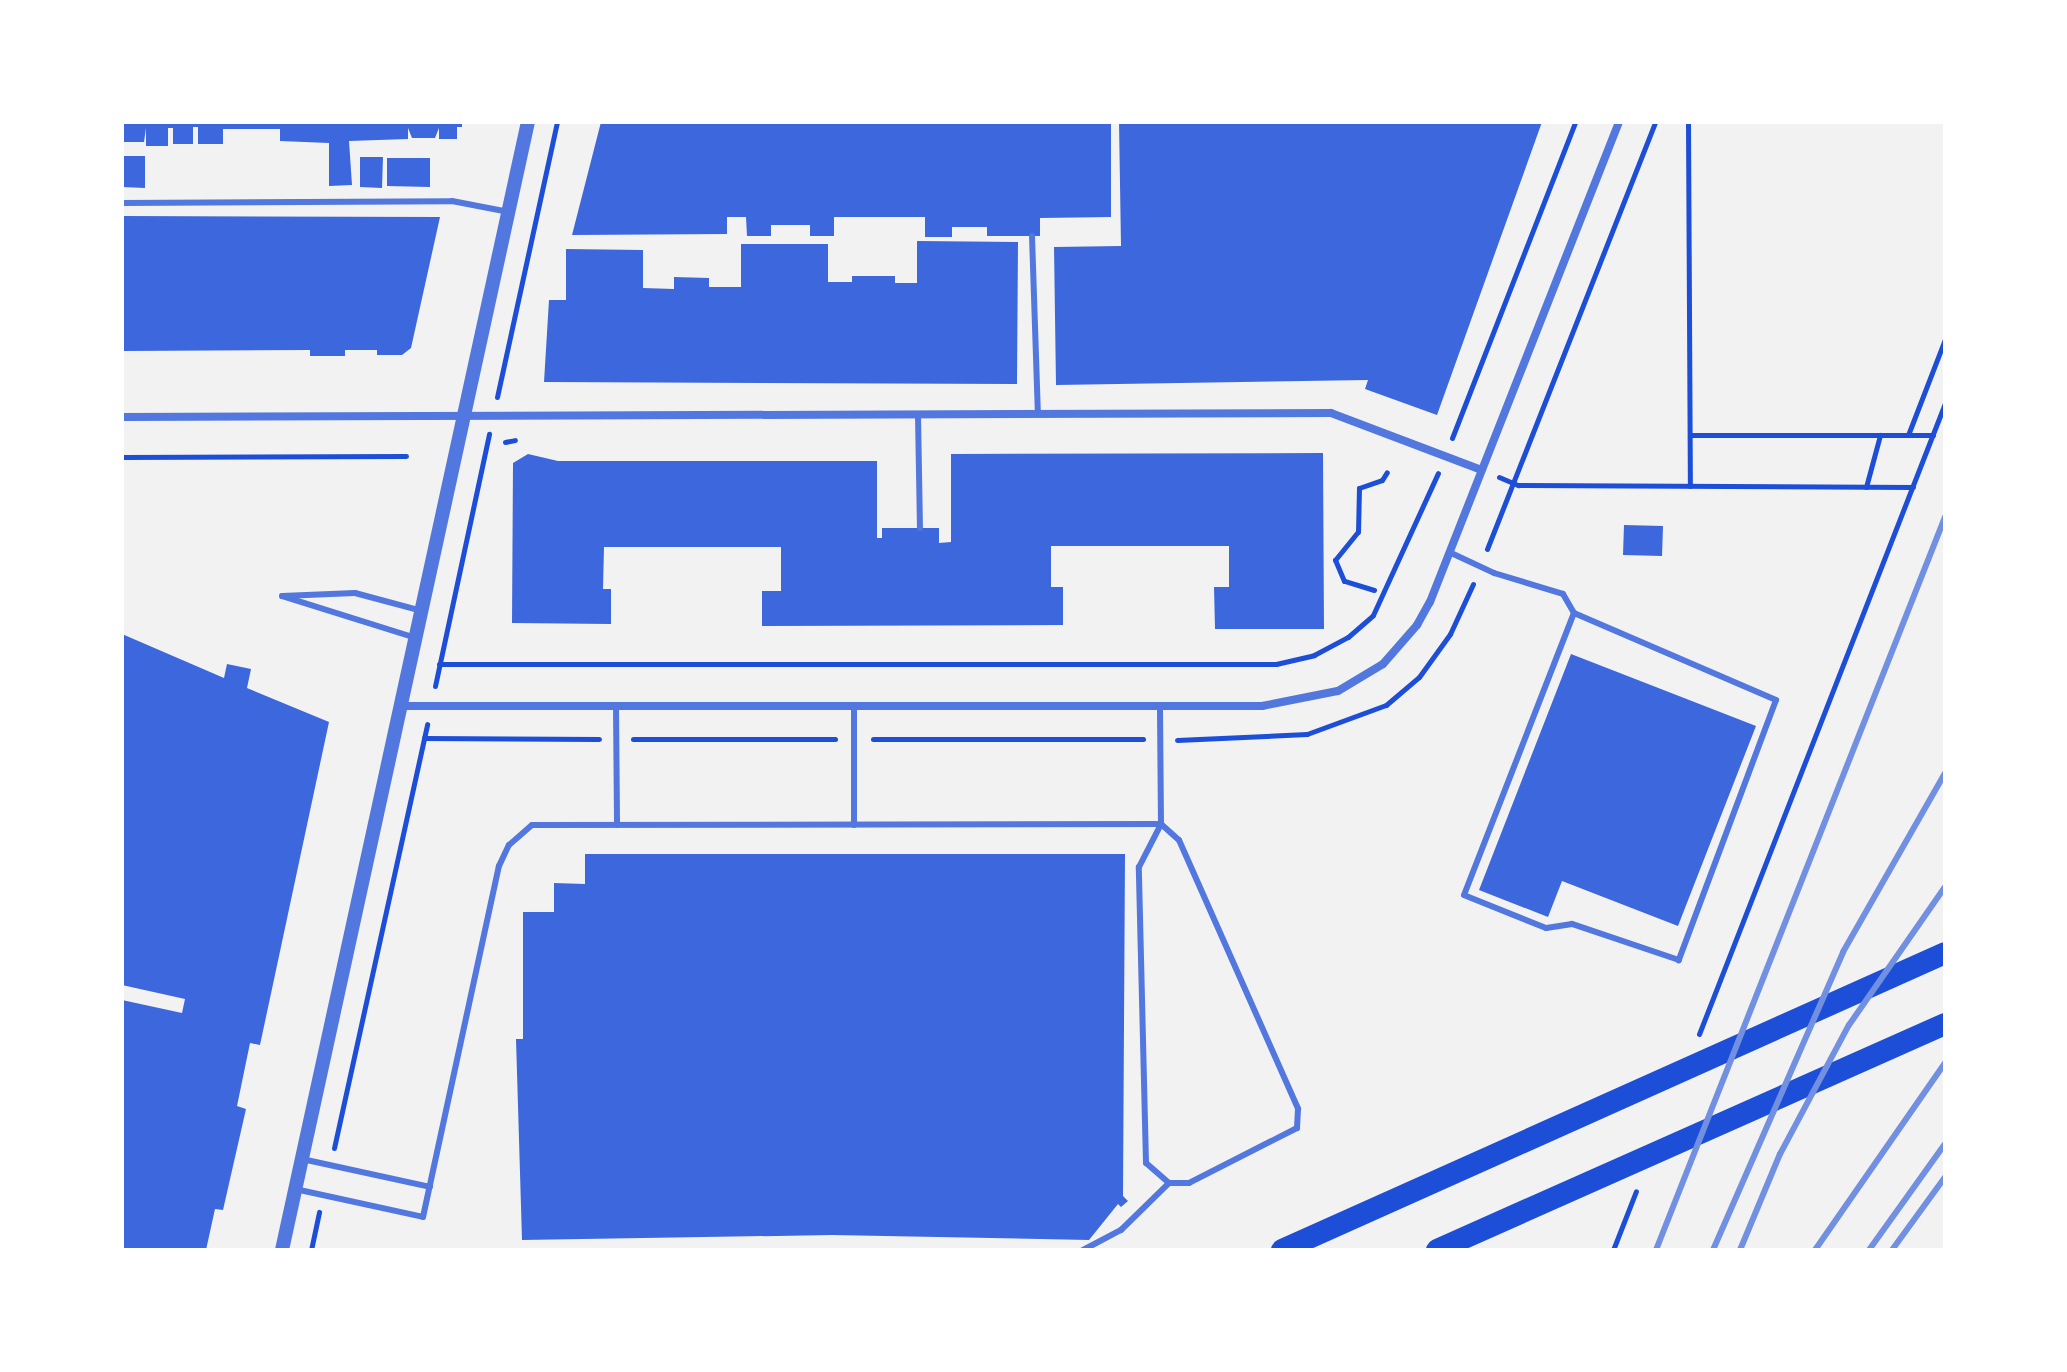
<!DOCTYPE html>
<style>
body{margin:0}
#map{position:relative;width:2067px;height:1372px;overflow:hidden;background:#f2f2f2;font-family:Barlow,sans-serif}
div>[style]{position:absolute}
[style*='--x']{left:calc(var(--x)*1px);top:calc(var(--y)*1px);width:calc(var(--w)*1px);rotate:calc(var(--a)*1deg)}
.building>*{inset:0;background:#3d67dc}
.path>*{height:5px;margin:-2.5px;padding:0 2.5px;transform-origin:2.5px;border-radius:2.5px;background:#1d4ed8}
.service>*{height:6px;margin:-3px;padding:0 3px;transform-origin:3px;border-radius:3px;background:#5277de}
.minor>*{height:8px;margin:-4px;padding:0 4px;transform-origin:4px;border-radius:4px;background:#5277de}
.tertiary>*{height:14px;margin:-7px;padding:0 7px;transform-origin:7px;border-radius:7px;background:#5277de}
.trunk>*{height:22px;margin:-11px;padding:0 11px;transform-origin:11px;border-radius:11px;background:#1d4ed8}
.rail>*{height:6px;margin:-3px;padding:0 3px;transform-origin:3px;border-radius:3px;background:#7290e2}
span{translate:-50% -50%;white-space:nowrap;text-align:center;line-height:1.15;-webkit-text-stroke:6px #fff;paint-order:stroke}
.frame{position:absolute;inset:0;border:124px solid #fff;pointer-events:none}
</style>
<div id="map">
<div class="building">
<div style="clip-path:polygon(122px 122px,462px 122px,462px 127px,457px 127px,457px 139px,439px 139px,439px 128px,435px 138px,412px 138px,408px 128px,408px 139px,349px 141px,352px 185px,329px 186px,329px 143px,280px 141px,280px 129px,223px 129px,223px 144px,198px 144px,198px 127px,193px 127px,193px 144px,173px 144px,173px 128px,168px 128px,168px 146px,146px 146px,146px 128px,144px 142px,122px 142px)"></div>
<div style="clip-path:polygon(601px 122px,1111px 122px,1111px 217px,1040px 218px,1040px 236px,987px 236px,987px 227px,952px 227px,952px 237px,925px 237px,925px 217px,834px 217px,834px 236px,810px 236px,810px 225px,771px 225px,771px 236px,747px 236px,746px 217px,727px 217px,727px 234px,572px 235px)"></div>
<div style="clip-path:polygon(1119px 122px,1542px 122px,1437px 415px,1365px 389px,1368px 380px,1056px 385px,1054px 247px,1121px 246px)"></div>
<div style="clip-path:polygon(122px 156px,145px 156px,145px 188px,122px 187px)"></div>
<div style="clip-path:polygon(360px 157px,383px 157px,382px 188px,360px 187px)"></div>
<div style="clip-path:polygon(387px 158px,430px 158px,430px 187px,387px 186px)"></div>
<div style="clip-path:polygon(122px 216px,440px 217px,411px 348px,402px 355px,377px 355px,377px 350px,345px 350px,345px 356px,310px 356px,310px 350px,122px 351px)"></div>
<div style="clip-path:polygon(917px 241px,1018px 242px,1017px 384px,544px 382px,549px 300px,566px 300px,566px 249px,643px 250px,643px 288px,674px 289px,674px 277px,709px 278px,709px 287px,741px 287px,741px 244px,828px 244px,828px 282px,852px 282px,852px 276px,895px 276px,895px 283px,917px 283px)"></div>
<div style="clip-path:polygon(1323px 453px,1324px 629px,1215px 629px,1214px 587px,1229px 587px,1229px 546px,1051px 546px,1051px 587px,1063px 587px,1063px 625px,762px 626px,762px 591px,781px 591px,781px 547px,604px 547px,603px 589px,611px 589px,611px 624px,512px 623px,513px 463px,528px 454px,558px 461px,877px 461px,877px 538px,882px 538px,882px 528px,939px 528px,939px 543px,951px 542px,951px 454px)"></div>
<div style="clip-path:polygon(1624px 525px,1663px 526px,1662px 556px,1623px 555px)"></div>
<div style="clip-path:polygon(122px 634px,224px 678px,227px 664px,251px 669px,247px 688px,329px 722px,260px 1045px,250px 1043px,237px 1106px,246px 1109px,223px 1210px,215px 1209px,206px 1250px,122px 1250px,122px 1000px,182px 1013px,185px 999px,122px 985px)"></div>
<div style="clip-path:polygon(1571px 654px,1756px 726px,1678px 926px,1562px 881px,1548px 917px,1479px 890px)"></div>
<div style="clip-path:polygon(585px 854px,1125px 854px,1123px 1196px,1128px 1201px,1121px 1207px,1118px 1204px,1089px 1240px,832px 1235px,522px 1240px,516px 1039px,523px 1039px,523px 912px,554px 912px,554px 883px,585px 884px)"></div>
</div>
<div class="path">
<div style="--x:1688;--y:122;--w:364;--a:89.7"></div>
<div style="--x:497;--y:397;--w:281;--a:-77.7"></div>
<div style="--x:1690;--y:435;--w:243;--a:0"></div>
<div style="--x:1908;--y:435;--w:103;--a:-68.9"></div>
<div style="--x:1452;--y:438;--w:339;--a:-68.7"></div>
<div style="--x:505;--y:442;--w:10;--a:-11"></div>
<div style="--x:122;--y:457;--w:284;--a:-0.2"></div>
<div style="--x:1499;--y:477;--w:21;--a:23"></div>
<div style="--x:1518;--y:485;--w:395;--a:0.3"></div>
<div style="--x:1866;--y:487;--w:54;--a:-74.9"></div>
<div style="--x:1487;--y:549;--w:459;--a:-68.5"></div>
<div style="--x:1374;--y:590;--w:31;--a:-163"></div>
<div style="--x:1344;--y:581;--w:23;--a:-113"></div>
<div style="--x:1335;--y:560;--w:36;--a:-51"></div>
<div style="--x:1358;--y:532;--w:44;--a:-88.7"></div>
<div style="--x:1359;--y:488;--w:24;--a:-19"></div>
<div style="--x:1382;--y:480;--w:9;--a:-58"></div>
<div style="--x:439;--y:664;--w:837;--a:0"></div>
<div style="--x:1276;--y:664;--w:39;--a:-13"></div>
<div style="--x:1314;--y:655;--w:38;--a:-28"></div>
<div style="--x:1348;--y:637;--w:33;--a:-41"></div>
<div style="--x:1373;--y:615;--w:156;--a:-65.4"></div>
<div style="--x:435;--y:686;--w:258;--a:-77.9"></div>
<div style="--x:424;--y:738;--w:175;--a:0.3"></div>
<div style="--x:633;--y:739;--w:202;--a:0"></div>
<div style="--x:873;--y:739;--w:270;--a:0"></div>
<div style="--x:1177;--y:740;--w:130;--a:-2.6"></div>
<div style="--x:1307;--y:734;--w:84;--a:-20.2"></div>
<div style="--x:1386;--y:705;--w:43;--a:-40.3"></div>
<div style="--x:1419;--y:677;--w:53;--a:-54.2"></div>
<div style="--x:1450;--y:634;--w:55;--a:-65.3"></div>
<div style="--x:1699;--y:1034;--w:677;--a:-68.7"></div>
<div style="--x:334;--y:1148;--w:434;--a:-77.6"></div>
<div style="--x:311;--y:1250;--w:39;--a:-78"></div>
<div style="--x:1613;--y:1250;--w:63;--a:-68.7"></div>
</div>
<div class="service">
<div style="--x:122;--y:203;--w:330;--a:-0.3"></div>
<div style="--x:452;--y:201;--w:58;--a:10.9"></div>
<div style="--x:1032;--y:236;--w:178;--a:88.1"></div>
<div style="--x:918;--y:415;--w:113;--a:89"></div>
<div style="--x:1449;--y:552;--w:50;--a:25"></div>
<div style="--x:1494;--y:573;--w:72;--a:16.9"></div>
<div style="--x:1563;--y:594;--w:22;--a:60"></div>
<div style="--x:1574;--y:613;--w:220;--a:23.3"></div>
<div style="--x:1776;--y:700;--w:278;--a:110.5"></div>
<div style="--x:1679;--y:960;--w:113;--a:-161.4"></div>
<div style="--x:1572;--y:924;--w:26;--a:171"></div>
<div style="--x:1546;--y:928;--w:88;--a:-158.1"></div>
<div style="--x:1464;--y:895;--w:303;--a:-68.7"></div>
<div style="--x:416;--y:638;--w:140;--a:-162.6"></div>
<div style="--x:282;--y:596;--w:73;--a:-2.4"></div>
<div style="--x:355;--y:593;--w:69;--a:15"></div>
<div style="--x:616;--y:706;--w:119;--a:89.5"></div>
<div style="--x:854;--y:706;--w:119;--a:90"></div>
<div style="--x:302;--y:1159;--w:131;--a:12.3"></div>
<div style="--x:295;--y:1189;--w:131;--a:12.3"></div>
<div style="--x:423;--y:1217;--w:359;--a:-77.8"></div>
<div style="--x:499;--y:866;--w:23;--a:-65"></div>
<div style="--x:509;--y:845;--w:30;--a:-41"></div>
<div style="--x:532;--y:825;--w:629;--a:-0.09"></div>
<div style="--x:1161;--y:824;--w:24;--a:42"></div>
<div style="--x:1179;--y:840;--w:294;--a:66.1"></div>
<div style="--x:1298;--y:1109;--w:19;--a:93"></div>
<div style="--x:1297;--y:1128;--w:121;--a:153"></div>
<div style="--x:1189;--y:1183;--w:20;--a:180"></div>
<div style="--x:1169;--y:1183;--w:30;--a:-139"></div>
<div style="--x:1146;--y:1163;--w:296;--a:-91.4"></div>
<div style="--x:1139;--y:867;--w:48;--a:-62.9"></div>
<div style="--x:1161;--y:824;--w:118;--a:-90.5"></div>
<div style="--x:1083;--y:1250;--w:43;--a:-27.8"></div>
<div style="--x:1121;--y:1230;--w:67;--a:-44.4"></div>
</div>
<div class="minor">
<div style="--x:122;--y:417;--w:1209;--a:-0.19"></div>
<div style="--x:1331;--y:413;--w:161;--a:20.7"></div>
<div style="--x:401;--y:706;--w:861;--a:0"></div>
<div style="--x:1262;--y:706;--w:77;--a:-11.2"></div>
<div style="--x:1338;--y:691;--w:52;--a:-31"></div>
<div style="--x:1383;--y:664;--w:52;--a:-48.9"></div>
<div style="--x:1417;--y:625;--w:26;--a:-61"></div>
<div style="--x:1430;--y:602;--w:516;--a:-68.51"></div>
</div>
<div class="tertiary">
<div style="--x:282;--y:1250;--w:1155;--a:-77.7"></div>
</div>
<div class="trunk">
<div style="--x:1282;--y:1250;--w:726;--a:-24.13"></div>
<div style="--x:1437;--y:1250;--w:556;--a:-23.98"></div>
</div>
<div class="rail">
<div style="--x:1656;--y:1250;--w:788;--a:-68.48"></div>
<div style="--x:1713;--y:1250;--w:325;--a:-66.4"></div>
<div style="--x:1843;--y:952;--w:206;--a:-60.3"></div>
<div style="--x:1740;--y:1250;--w:104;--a:-67.4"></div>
<div style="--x:1780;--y:1154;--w:146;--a:-61.9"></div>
<div style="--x:1849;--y:1025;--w:168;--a:-55.2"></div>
<div style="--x:1815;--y:1250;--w:228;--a:-55.2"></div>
<div style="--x:1869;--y:1250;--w:130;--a:-54.4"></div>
<div style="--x:1892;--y:1250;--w:90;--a:-54"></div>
</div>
<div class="frame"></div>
</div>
